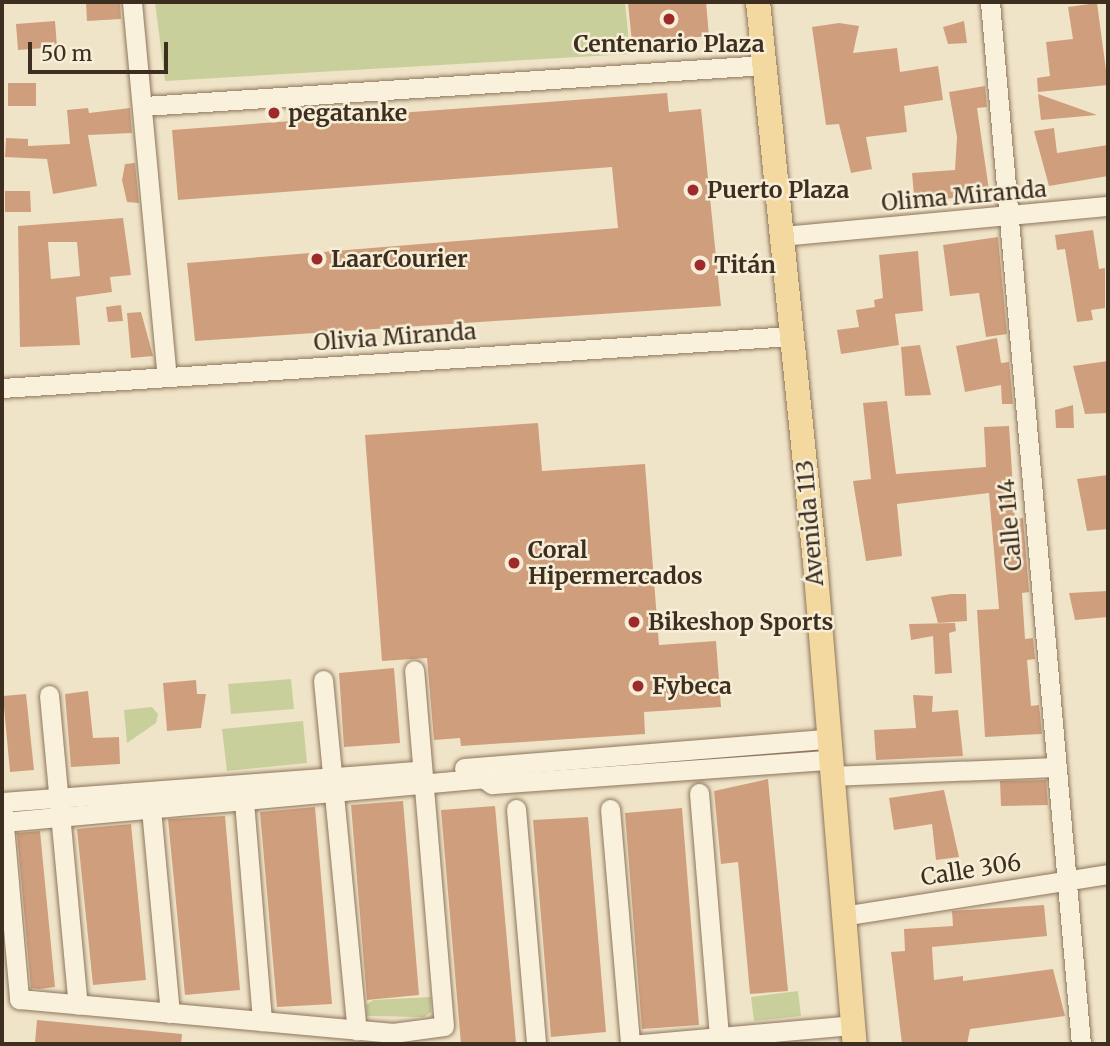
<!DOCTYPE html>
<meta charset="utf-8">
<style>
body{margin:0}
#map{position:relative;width:1110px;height:1046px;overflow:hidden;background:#f0e4c8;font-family:Merriweather,serif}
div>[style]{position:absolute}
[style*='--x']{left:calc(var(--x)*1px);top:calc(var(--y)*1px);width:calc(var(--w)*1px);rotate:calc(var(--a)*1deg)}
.green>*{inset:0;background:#c9cf9b}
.building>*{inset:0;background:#cf9f7d}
.roads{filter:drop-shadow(0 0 2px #8d765c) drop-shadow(0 0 2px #8d765c)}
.minor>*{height:19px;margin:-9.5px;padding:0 9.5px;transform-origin:9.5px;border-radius:9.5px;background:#faf1dc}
.major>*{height:24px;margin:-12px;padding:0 12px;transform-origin:12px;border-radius:12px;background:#f3d9a0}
.dots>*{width:19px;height:19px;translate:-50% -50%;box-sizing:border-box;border:4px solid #f7eed8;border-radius:50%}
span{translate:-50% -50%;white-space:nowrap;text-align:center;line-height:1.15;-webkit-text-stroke:5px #f7eed8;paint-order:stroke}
.poi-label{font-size:23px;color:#3d2e20;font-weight:700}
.left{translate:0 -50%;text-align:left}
.street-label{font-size:23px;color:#3d2e20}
.frame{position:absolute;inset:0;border:4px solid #3d2e20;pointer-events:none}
.scale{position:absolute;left:28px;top:42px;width:140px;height:32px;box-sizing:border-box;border:4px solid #3d2e20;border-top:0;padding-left:9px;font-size:21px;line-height:24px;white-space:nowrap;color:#3d2e20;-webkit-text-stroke:5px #f7eed8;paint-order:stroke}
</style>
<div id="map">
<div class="green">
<div style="clip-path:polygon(155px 2px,625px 2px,630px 54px,165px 81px)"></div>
<div style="clip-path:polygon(291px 679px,294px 709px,231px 714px,228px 684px)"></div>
<div style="clip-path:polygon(152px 707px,158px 714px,156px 723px,127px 743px,124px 710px)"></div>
<div style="clip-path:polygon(303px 721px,307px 763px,227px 771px,222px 729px)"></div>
<div style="clip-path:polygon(798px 991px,801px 1016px,754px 1021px,751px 997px)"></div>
<div style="clip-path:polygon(431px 997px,431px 1012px,424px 1017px,367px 1016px,366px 1005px,373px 1000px)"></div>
</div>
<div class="building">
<div style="clip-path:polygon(86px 2px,120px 2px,121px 19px,87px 21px)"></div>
<div style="clip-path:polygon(628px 2px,706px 2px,709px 36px,632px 43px)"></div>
<div style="clip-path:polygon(1097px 3px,1108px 85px,1038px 92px,1037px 78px,1050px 76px,1046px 42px,1073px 39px,1068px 7px)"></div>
<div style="clip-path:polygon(55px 21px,57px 47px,18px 50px,16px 24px)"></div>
<div style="clip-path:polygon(964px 21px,967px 43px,948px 44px,943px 27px)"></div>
<div style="clip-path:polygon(839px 23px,859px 26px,853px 53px,897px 48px,900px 72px,938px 66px,943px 100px,904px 106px,907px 132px,866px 137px,872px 169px,851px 173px,839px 124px,826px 125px,812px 27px)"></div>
<div style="clip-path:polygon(8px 83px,36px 83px,36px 106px,8px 106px)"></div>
<div style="clip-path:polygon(985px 86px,987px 107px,977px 108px,989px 190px,915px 206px,912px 173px,955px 170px,957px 137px,949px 92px)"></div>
<div style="clip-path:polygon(667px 93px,669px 112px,701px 109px,721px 306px,195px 341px,187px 263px,618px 228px,612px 167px,178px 200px,172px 130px)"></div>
<div style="clip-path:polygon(1038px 94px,1097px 115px,1041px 120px)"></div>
<div style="clip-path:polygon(88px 108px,89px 113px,130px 108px,132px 133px,88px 135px,97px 186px,53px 194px,47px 159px,5px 157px,6px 138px,28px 139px,28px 146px,70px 144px,67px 110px)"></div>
<div style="clip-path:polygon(1054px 128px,1057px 153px,1108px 145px,1108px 176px,1049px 186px,1034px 131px)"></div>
<div style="clip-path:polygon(135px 163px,139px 203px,127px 202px,122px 180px,125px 164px)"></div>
<div style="clip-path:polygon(5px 191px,30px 191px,31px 212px,5px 212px)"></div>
<div style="clip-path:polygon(evenodd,123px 218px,131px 275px,110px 277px,112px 292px,76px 297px,80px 345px,20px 347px,18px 226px,123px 218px,48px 242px,77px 242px,80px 276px,51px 279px,48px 242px)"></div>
<div style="clip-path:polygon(1093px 230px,1099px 269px,1105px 268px,1105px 308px,1091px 310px,1093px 320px,1077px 322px,1065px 249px,1057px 250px,1055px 235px)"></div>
<div style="clip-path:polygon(998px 237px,1007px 334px,986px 337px,979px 293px,950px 296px,943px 245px)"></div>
<div style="clip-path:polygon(918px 251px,923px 311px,895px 314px,899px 345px,841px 354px,837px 330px,859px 327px,856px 310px,875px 307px,874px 300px,883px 298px,879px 255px)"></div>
<div style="clip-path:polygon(121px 305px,123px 321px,108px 322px,106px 307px)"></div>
<div style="clip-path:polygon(141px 312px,153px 356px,131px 358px,127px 313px)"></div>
<div style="clip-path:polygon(997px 338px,1001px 363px,1009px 362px,1013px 404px,1002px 404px,1001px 385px,965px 392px,956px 346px)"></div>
<div style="clip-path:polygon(920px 345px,931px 395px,905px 396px,901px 347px)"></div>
<div style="clip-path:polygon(1108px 361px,1108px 413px,1085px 414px,1073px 366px)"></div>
<div style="clip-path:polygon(887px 401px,896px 474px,986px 467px,984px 427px,1009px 426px,1015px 519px,1023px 518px,1029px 592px,1022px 593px,1025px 639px,1033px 638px,1035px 659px,1027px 660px,1031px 706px,1039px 705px,1042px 734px,985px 737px,977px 610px,999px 609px,989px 493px,897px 504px,902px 556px,866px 561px,853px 481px,871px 479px,863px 403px)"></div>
<div style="clip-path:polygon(1073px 405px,1074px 428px,1056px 428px,1055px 410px)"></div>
<div style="clip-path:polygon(538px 423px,542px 471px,645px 464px,659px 645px,716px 641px,721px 707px,644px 712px,645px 734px,461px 746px,460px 738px,434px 740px,427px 658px,382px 661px,365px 435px)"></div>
<div style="clip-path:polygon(1108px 475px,1108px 529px,1087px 531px,1077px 479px)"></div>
<div style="clip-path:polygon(1108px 591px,1108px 617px,1075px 620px,1069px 593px)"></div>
<div style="clip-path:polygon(951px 594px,966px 594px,967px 621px,938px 623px,931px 597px)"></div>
<div style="clip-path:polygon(955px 623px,956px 631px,949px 633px,952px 673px,935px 674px,933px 636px,911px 640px,909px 624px)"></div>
<div style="clip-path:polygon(394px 668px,400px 743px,344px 747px,339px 673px)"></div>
<div style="clip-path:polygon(196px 680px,197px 694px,206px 694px,201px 728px,167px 731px,163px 683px)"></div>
<div style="clip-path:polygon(88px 691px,93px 738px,119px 737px,120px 764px,71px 767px,65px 694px)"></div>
<div style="clip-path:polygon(26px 694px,34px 770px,10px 772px,3px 696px)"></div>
<div style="clip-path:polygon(913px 695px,933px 696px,932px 712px,958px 710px,963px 756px,876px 760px,874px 730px,916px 728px)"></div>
<div style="clip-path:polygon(768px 779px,788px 991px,750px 994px,738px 862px,721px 864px,714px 791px)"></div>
<div style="clip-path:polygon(1046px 780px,1048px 805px,1001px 806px,1000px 781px)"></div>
<div style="clip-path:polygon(944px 790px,959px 857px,936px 860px,932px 824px,894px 830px,889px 798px)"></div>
<div style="clip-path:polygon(403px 801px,419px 995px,367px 1000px,351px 805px)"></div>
<div style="clip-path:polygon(495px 806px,516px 1043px,461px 1044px,441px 810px)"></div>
<div style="clip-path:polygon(315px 807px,332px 1004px,277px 1007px,260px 812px)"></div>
<div style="clip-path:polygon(682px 808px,699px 1025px,642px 1029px,625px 813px)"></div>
<div style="clip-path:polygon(225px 816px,240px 990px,185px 995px,168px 819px)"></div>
<div style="clip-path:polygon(588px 817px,606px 1032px,551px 1037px,533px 820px)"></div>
<div style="clip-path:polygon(131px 824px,146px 980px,93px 985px,77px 829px)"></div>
<div style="clip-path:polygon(40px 831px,55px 987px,39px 989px,31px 988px,17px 833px)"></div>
<div style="clip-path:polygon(1044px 905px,1047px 936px,932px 947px,934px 980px,963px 976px,963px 981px,1053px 969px,1065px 1016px,970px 1029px,967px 1044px,902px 1044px,891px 952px,905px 951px,904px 929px,953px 926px,952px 911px)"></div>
<div style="clip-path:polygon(37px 1020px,182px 1034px,181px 1044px,35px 1043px)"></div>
</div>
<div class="roads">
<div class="minor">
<div style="--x:132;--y:2;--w:376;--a:84.7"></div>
<div style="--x:990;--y:2;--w:1046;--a:85.01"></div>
<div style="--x:144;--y:106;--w:621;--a:-3.78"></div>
<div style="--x:782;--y:236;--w:327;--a:-5.3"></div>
<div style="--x:2;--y:388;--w:791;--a:-3.77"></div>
<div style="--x:323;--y:680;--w:352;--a:84.5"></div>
<div style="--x:49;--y:695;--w:311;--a:84.7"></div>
<div style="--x:464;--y:768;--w:365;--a:-4.6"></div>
<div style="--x:830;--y:776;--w:226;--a:-2.3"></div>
<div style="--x:243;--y:789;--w:233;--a:85.3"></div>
<div style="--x:699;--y:793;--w:244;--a:85.3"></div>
<div style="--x:150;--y:798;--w:216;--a:84.7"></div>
<div style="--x:2;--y:802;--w:412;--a:-4.3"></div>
<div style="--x:2;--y:803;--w:197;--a:85"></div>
<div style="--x:19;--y:999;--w:376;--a:5.2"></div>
<div style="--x:393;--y:1033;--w:51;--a:-7.8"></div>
<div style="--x:444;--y:1026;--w:357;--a:-94.8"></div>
<div style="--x:516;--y:809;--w:236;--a:85.1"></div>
<div style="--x:610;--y:809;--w:236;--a:85.1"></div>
<div style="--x:3;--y:822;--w:482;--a:-5.2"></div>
<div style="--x:483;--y:778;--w:11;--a:34"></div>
<div style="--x:492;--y:784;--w:339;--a:-4.1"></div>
<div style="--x:843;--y:916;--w:268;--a:-9"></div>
<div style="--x:640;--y:1044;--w:214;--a:-5.1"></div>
</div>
<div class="major">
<div style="--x:758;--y:2;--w:563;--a:84.19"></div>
<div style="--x:815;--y:562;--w:484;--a:85.3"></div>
</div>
</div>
<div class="dots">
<div style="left:669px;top:19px;background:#9e2a2b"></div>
<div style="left:274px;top:113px;background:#9e2a2b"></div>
<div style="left:693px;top:190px;background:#9e2a2b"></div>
<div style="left:317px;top:259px;background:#9e2a2b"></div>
<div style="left:700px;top:265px;background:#9e2a2b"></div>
<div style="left:514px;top:563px;background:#9e2a2b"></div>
<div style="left:634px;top:622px;background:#9e2a2b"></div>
<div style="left:638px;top:686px;background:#9e2a2b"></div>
</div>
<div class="poi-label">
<span style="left:669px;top:44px">Centenario Plaza</span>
<span class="left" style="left:288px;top:113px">pegatanke</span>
<span class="left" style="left:707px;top:190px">Puerto Plaza</span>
<span class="left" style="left:331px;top:259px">LaarCourier</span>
<span class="left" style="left:714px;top:265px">Titán</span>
<span class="left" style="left:528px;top:563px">Coral<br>Hipermercados</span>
<span class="left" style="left:648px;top:622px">Bikeshop Sports</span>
<span class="left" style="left:652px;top:686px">Fybeca</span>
</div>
<div class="street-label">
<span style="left:964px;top:196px;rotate:-5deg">Olima Miranda</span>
<span style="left:395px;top:337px;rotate:-4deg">Olivia Miranda</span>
<span style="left:810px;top:523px;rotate:-95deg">Avenida 113</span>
<span style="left:1010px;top:525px;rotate:-95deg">Calle 114</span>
<span style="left:971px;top:870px;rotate:-9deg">Calle 306</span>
</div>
<div class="frame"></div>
<div class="scale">50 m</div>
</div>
